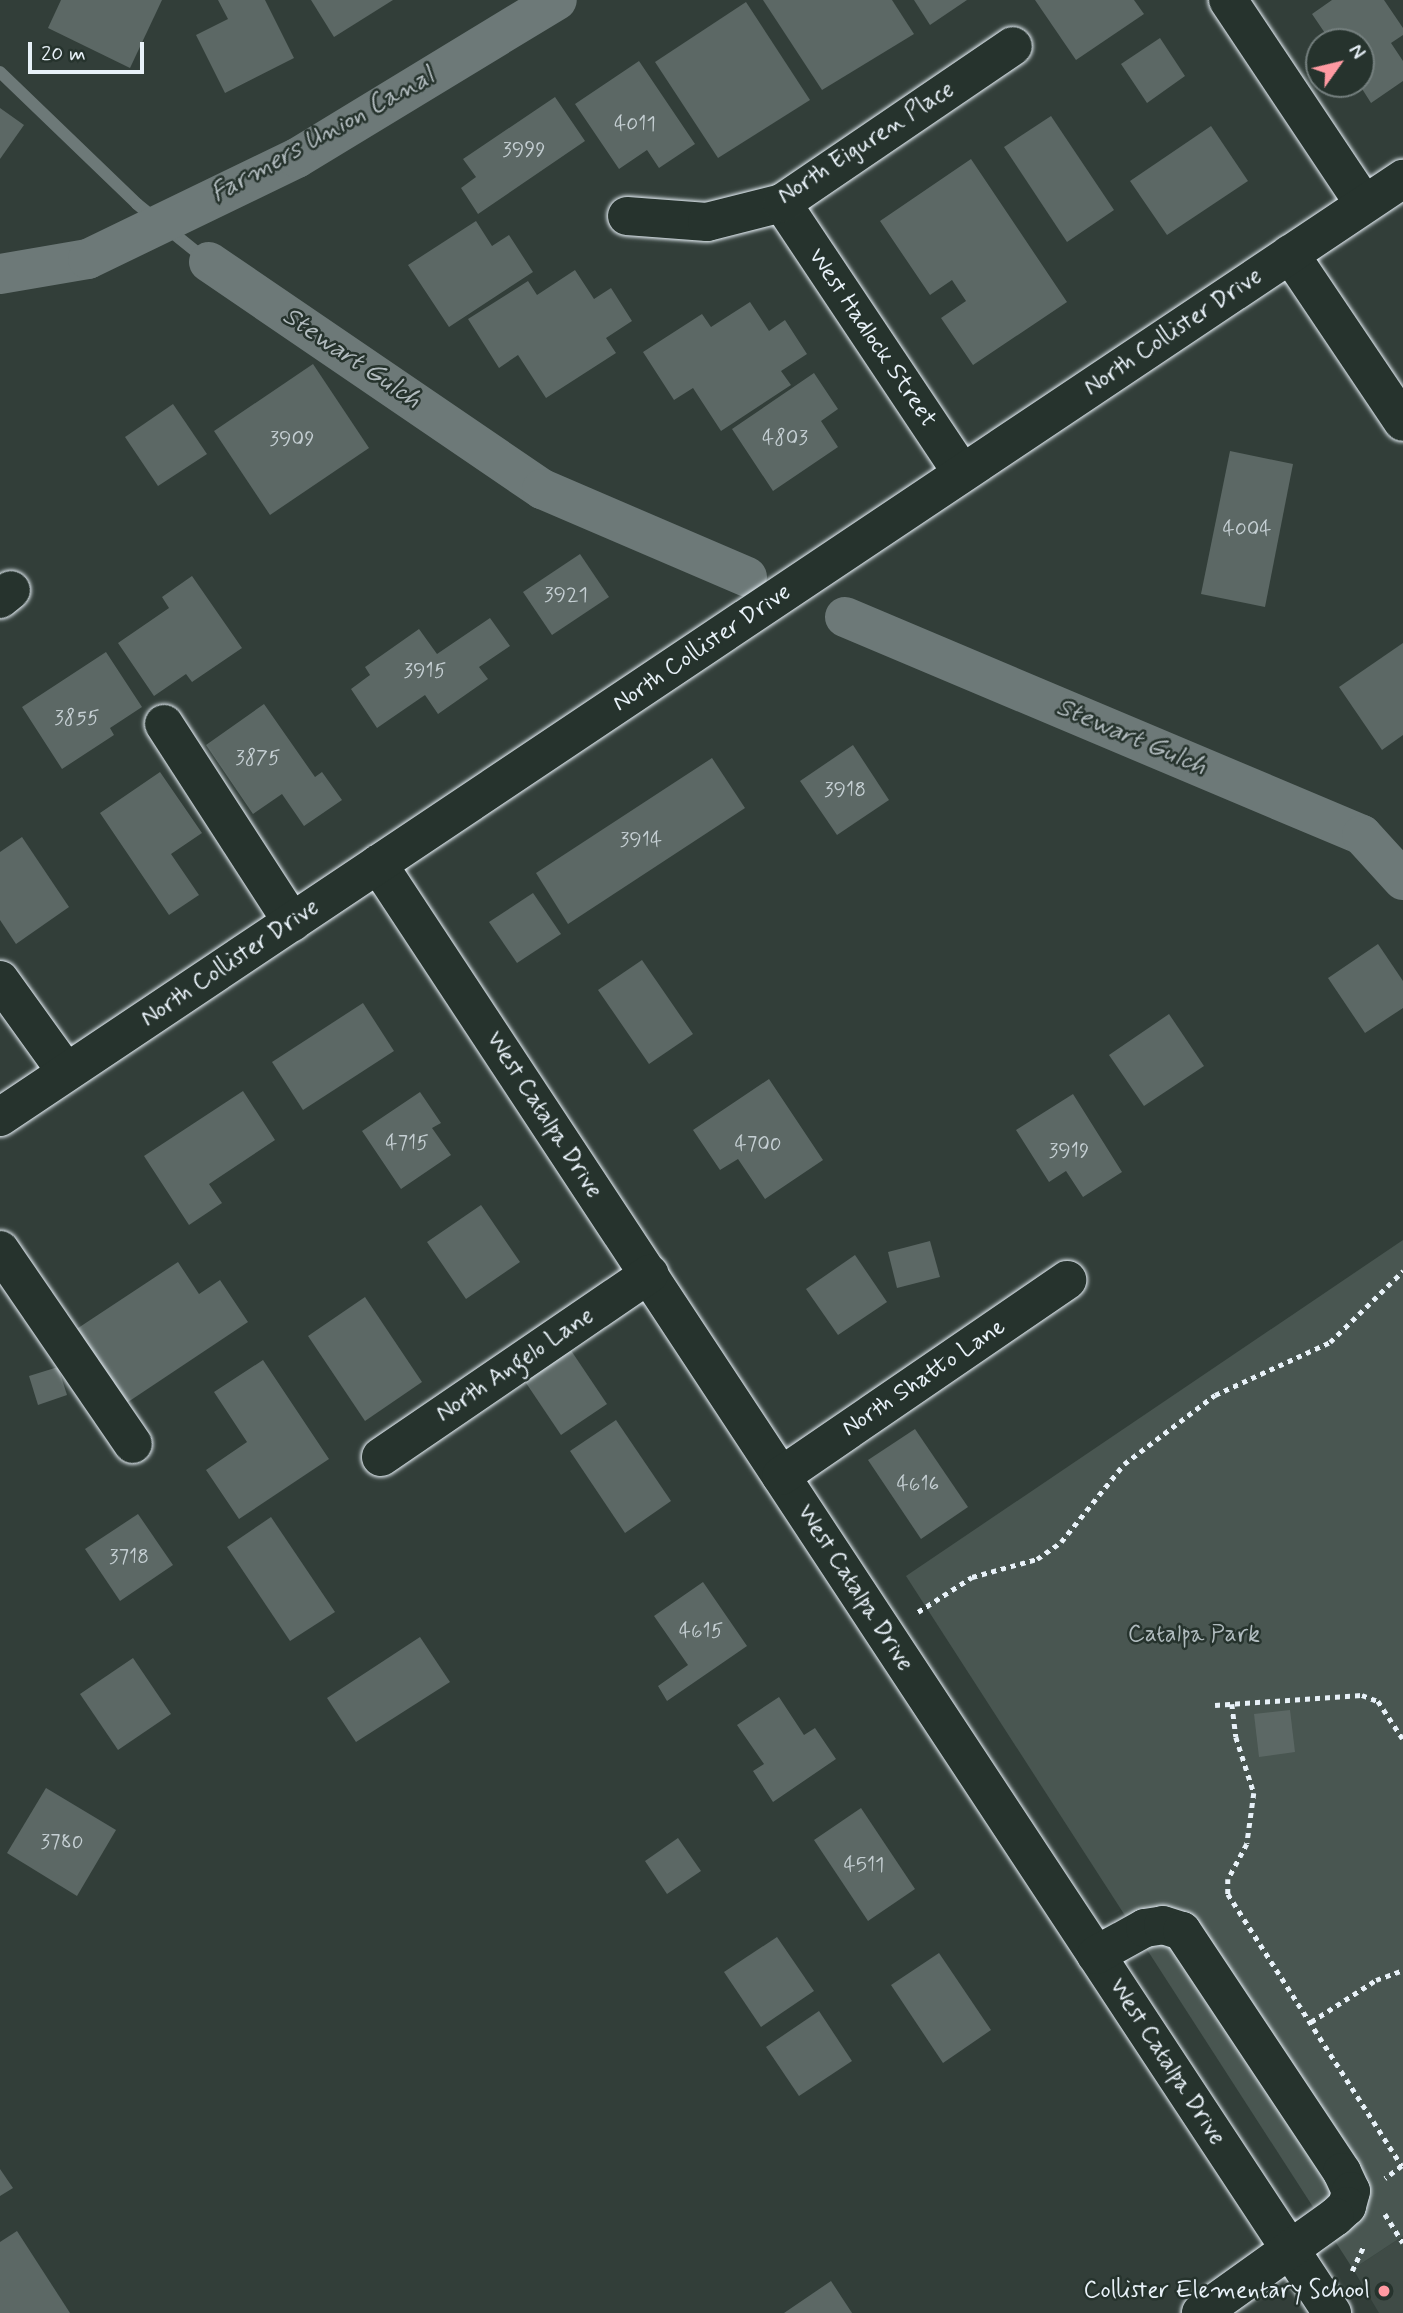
<!DOCTYPE html>
<style>
body{margin:0}
#map{position:relative;width:1403px;height:2313px;overflow:hidden;background:#323e39;font-family:Mynerve,sans-serif}
div>[style]{position:absolute}
[style*='--x']{left:calc(var(--x)*1px);top:calc(var(--y)*1px);width:calc(var(--w)*1px);rotate:calc(var(--a)*1deg)}
.built>*{inset:0;background:#3f4b46}
.green>*{inset:0;background:#495651}
.stream>*{height:12px;margin:-6px;padding:0 6px;transform-origin:6px;border-radius:6px;background:#6d7978}
.canal>*{height:40px;margin:-20px;padding:0 20px;transform-origin:20px;border-radius:20px;background:#6d7978}
.building>*{inset:0;background:#5c6865}
.path>*{height:4.5px;margin-top:-2.25px;transform-origin:0;background:repeating-linear-gradient(90deg,#e8f1f8 0 5px,transparent 0 10px)}
.roads{filter:drop-shadow(0 0 2px #e8f1f8) drop-shadow(0 0 2px #e8f1f8)}
.minor>*{height:38px;margin:-19px;padding:0 19px;transform-origin:19px;border-radius:19px;background:#26332d}
.dots>*{width:19px;height:19px;translate:-50% -50%;box-sizing:border-box;border:4px solid #26332d;border-radius:50%}
span{translate:-50% -50%;white-space:nowrap;text-align:center;line-height:1.15;-webkit-text-stroke:5px #26332d;paint-order:stroke}
.number-label{font-size:21px;color:#c5cfd3}
.number-label span{-webkit-text-stroke-width:0}
.street-label{font-size:24px;color:#e8f1f8}
.park-label{font-size:24px;color:#b0bbbe}
.poi-label{font-size:24px;color:#e8f1f8}
.right{translate:-100% -50%;text-align:right}
.water-label{font-size:26px;color:#b1bbbe;font-style:italic}
.north{position:absolute;left:1305px;top:28px;width:70px;height:70px;box-sizing:border-box;background:#26332d;border:2px solid #747f7e;border-radius:50%;rotate:56deg;font-size:19px;font-weight:700;line-height:28px;text-align:center;color:#e8f1f8}
.north::after{content:'';display:block;margin:auto;width:24px;height:32px;background:#ff9aa2;clip-path:polygon(50% 0,100% 100%,50% 72%,0 100%)}
.scale{position:absolute;left:28px;top:42px;width:116px;height:32px;box-sizing:border-box;border:4px solid #e8f1f8;border-top:0;padding-left:9px;font-size:21px;line-height:24px;white-space:nowrap;color:#e8f1f8;-webkit-text-stroke:5px #26332d;paint-order:stroke}
</style>
<div id="map">
<div class="built">
<div style="clip-path:polygon(1403px 2236px,1403px 2313px,1379px 2313px,1353px 2269px)"></div>
</div>
<div class="green">
<div style="clip-path:polygon(1403px 1240px,1403px 2236px,1353px 2269px,906px 1576px)"></div>
</div>
<div class="stream">
<div style="--x:0;--y:72;--w:190;--a:43.9"></div>
<div style="--x:137;--y:204;--w:92;--a:38.9"></div>
</div>
<div class="canal">
<div style="--x:209;--y:262;--w:403;--a:34.3"></div>
<div style="--x:542;--y:489;--w:223;--a:23.2"></div>
<div style="--x:0;--y:274;--w:89;--a:-9.7"></div>
<div style="--x:88;--y:259;--w:232;--a:-25.8"></div>
<div style="--x:297;--y:158;--w:304;--a:-31.3"></div>
<div style="--x:845;--y:617;--w:561;--a:22.86"></div>
<div style="--x:1362;--y:835;--w:61;--a:47.7"></div>
</div>
<div class="building">
<div style="clip-path:polygon(61px 0,162px 0,130px 68px,48px 28px)"></div>
<div style="clip-path:polygon(218px 0,265px 0,294px 58px,225px 93px,196px 35px,228px 19px)"></div>
<div style="clip-path:polygon(311px 0,393px 0,334px 37px)"></div>
<div style="clip-path:polygon(763px 0,892px 0,914px 34px,822px 90px)"></div>
<div style="clip-path:polygon(914px 0,967px 0,930px 25px)"></div>
<div style="clip-path:polygon(1035px 0,1134px 0,1144px 14px,1076px 60px)"></div>
<div style="clip-path:polygon(1332px 0,1384px 0,1403px 28px,1403px 35px,1391px 43px,1403px 61px,1403px 81px,1371px 103px,1359px 84px,1361px 42px,1331px 42px,1312px 14px)"></div>
<div style="clip-path:polygon(746px 2px,810px 100px,718px 158px,655px 62px)"></div>
<div style="clip-path:polygon(1160px 38px,1185px 76px,1147px 103px,1121px 64px)"></div>
<div style="clip-path:polygon(639px 61px,695px 144px,659px 168px,647px 150px,619px 169px,575px 104px)"></div>
<div style="clip-path:polygon(555px 97px,585px 141px,478px 214px,461px 188px,476px 177px,463px 159px)"></div>
<div style="clip-path:polygon(0 108px,24px 125px,0 159px)"></div>
<div style="clip-path:polygon(1051px 116px,1114px 210px,1067px 242px,1004px 147px)"></div>
<div style="clip-path:polygon(1211px 126px,1248px 181px,1167px 235px,1130px 181px)"></div>
<div style="clip-path:polygon(971px 159px,1067px 302px,973px 365px,941px 318px,966px 301px,952px 280px,930px 295px,880px 221px)"></div>
<div style="clip-path:polygon(476px 221px,492px 246px,509px 235px,533px 272px,449px 327px,408px 265px)"></div>
<div style="clip-path:polygon(575px 270px,594px 299px,611px 288px,632px 321px,606px 338px,616px 353px,546px 398px,518px 355px,499px 368px,468px 319px,528px 281px,537px 295px)"></div>
<div style="clip-path:polygon(750px 302px,769px 331px,785px 320px,807px 354px,781px 371px,791px 385px,721px 431px,693px 388px,674px 400px,643px 352px,702px 314px,711px 327px)"></div>
<div style="clip-path:polygon(313px 364px,369px 448px,270px 515px,214px 431px)"></div>
<div style="clip-path:polygon(814px 373px,838px 409px,821px 421px,838px 447px,773px 491px,732px 429px)"></div>
<div style="clip-path:polygon(173px 404px,207px 454px,158px 486px,125px 437px)"></div>
<div style="clip-path:polygon(1230px 451px,1293px 464px,1265px 607px,1201px 594px)"></div>
<div style="clip-path:polygon(580px 554px,609px 597px,552px 635px,523px 592px)"></div>
<div style="clip-path:polygon(192px 576px,242px 648px,192px 682px,186px 674px,154px 696px,118px 643px,169px 608px,162px 597px)"></div>
<div style="clip-path:polygon(490px 618px,510px 646px,479px 667px,488px 679px,438px 714px,425px 695px,377px 728px,351px 689px,370px 675px,365px 667px,419px 629px,437px 654px)"></div>
<div style="clip-path:polygon(1403px 643px,1403px 735px,1382px 750px,1339px 687px)"></div>
<div style="clip-path:polygon(106px 652px,142px 707px,110px 728px,114px 735px,62px 769px,22px 707px)"></div>
<div style="clip-path:polygon(264px 704px,315px 777px,322px 772px,342px 800px,304px 826px,282px 794px,253px 814px,206px 745px)"></div>
<div style="clip-path:polygon(853px 745px,889px 800px,837px 835px,800px 781px)"></div>
<div style="clip-path:polygon(712px 758px,745px 808px,568px 924px,536px 873px)"></div>
<div style="clip-path:polygon(160px 772px,202px 833px,171px 854px,199px 895px,169px 915px,100px 813px)"></div>
<div style="clip-path:polygon(22px 837px,69px 907px,16px 944px,0 920px,0 852px)"></div>
<div style="clip-path:polygon(533px 893px,561px 934px,517px 963px,489px 922px)"></div>
<div style="clip-path:polygon(1378px 944px,1403px 981px,1403px 1008px,1365px 1033px,1328px 978px)"></div>
<div style="clip-path:polygon(642px 960px,693px 1034px,649px 1064px,598px 990px)"></div>
<div style="clip-path:polygon(363px 1003px,394px 1051px,303px 1110px,272px 1062px)"></div>
<div style="clip-path:polygon(1169px 1014px,1204px 1066px,1144px 1106px,1109px 1055px)"></div>
<div style="clip-path:polygon(769px 1079px,823px 1160px,765px 1199px,738px 1159px,720px 1170px,693px 1130px)"></div>
<div style="clip-path:polygon(243px 1091px,275px 1140px,209px 1184px,222px 1203px,189px 1225px,144px 1156px)"></div>
<div style="clip-path:polygon(420px 1092px,441px 1123px,432px 1128px,451px 1155px,401px 1189px,362px 1131px)"></div>
<div style="clip-path:polygon(1073px 1094px,1122px 1172px,1083px 1197px,1066px 1171px,1049px 1182px,1016px 1130px)"></div>
<div style="clip-path:polygon(481px 1205px,520px 1262px,466px 1299px,427px 1242px)"></div>
<div style="clip-path:polygon(930px 1241px,940px 1277px,897px 1288px,888px 1252px)"></div>
<div style="clip-path:polygon(855px 1255px,887px 1302px,838px 1335px,806px 1289px)"></div>
<div style="clip-path:polygon(178px 1262px,199px 1294px,220px 1280px,248px 1322px,116px 1410px,66px 1336px)"></div>
<div style="clip-path:polygon(365px 1297px,422px 1382px,365px 1421px,308px 1336px)"></div>
<div style="clip-path:polygon(566px 1343px,607px 1404px,561px 1435px,520px 1374px)"></div>
<div style="clip-path:polygon(263px 1360px,329px 1459px,239px 1519px,206px 1470px,247px 1442px,214px 1392px)"></div>
<div style="clip-path:polygon(58px 1367px,67px 1395px,38px 1405px,29px 1376px)"></div>
<div style="clip-path:polygon(616px 1420px,671px 1501px,625px 1533px,570px 1451px)"></div>
<div style="clip-path:polygon(915px 1429px,968px 1507px,921px 1539px,868px 1460px)"></div>
<div style="clip-path:polygon(138px 1514px,173px 1565px,120px 1601px,85px 1549px)"></div>
<div style="clip-path:polygon(271px 1517px,335px 1612px,290px 1641px,227px 1547px)"></div>
<div style="clip-path:polygon(703px 1582px,747px 1646px,667px 1701px,658px 1686px,688px 1665px,654px 1616px)"></div>
<div style="clip-path:polygon(420px 1637px,450px 1682px,356px 1742px,327px 1698px)"></div>
<div style="clip-path:polygon(133px 1658px,171px 1714px,118px 1750px,80px 1694px)"></div>
<div style="clip-path:polygon(779px 1697px,804px 1735px,815px 1728px,836px 1759px,773px 1802px,753px 1771px,764px 1764px,737px 1725px)"></div>
<div style="clip-path:polygon(1290px 1710px,1295px 1752px,1259px 1757px,1254px 1714px)"></div>
<div style="clip-path:polygon(46px 1788px,116px 1830px,77px 1896px,7px 1853px)"></div>
<div style="clip-path:polygon(861px 1808px,915px 1889px,868px 1921px,814px 1840px)"></div>
<div style="clip-path:polygon(678px 1838px,701px 1871px,667px 1894px,645px 1861px)"></div>
<div style="clip-path:polygon(777px 1937px,814px 1991px,761px 2027px,724px 1972px)"></div>
<div style="clip-path:polygon(939px 1953px,991px 2030px,943px 2063px,891px 1985px)"></div>
<div style="clip-path:polygon(819px 2011px,852px 2061px,799px 2096px,766px 2047px)"></div>
<div style="clip-path:polygon(0 2169px,13px 2188px,0 2196px)"></div>
<div style="clip-path:polygon(17px 2231px,70px 2313px,0 2313px,0 2242px)"></div>
<div style="clip-path:polygon(831px 2281px,852px 2313px,784px 2313px)"></div>
</div>
<div class="path">
<div style="--x:918;--y:1612;--w:64;--a:-32.9"></div>
<div style="--x:972;--y:1577;--w:67;--a:-15.5"></div>
<div style="--x:1037;--y:1559;--w:29;--a:-35"></div>
<div style="--x:1061;--y:1542;--w:100;--a:-51.1"></div>
<div style="--x:1124;--y:1464;--w:114;--a:-37.2"></div>
<div style="--x:1215;--y:1395;--w:127;--a:-24.7"></div>
<div style="--x:1330;--y:1342;--w:102;--a:-44.2"></div>
<div style="--x:1232;--y:1704;--w:33;--a:83"></div>
<div style="--x:1236;--y:1737;--w:59;--a:72.2"></div>
<div style="--x:1254;--y:1793;--w:51;--a:97.8"></div>
<div style="--x:1247;--y:1844;--w:40;--a:118"></div>
<div style="--x:1228;--y:1879;--w:15;--a:90"></div>
<div style="--x:1228;--y:1894;--w:323;--a:57.4"></div>
<div style="--x:1402;--y:2166;--w:21;--a:143"></div>
<div style="--x:1215;--y:1705;--w:147;--a:-3.9"></div>
<div style="--x:1362;--y:1695;--w:17;--a:21"></div>
<div style="--x:1378;--y:1701;--w:45;--a:56.7"></div>
<div style="--x:1311;--y:2022;--w:77;--a:-32.9"></div>
<div style="--x:1376;--y:1980;--w:29;--a:-20"></div>
<div style="--x:1385;--y:2214;--w:34;--a:58"></div>
<div style="--x:1352;--y:2271;--w:26;--a:-65"></div>
</div>
<div class="roads">
<div class="minor">
<div style="--x:1228;--y:0;--w:245;--a:56.3"></div>
<div style="--x:782;--y:203;--w:324;--a:56.3"></div>
<div style="--x:627;--y:216;--w:80;--a:4.3"></div>
<div style="--x:707;--y:222;--w:77;--a:-14.2"></div>
<div style="--x:782;--y:203;--w:279;--a:-34.2"></div>
<div style="--x:1290;--y:254;--w:202;--a:56.1"></div>
<div style="--x:0;--y:599;--w:14;--a:-39"></div>
<div style="--x:164;--y:724;--w:236;--a:57.1"></div>
<div style="--x:378;--y:864;--w:1735;--a:56.64"></div>
<div style="--x:0;--y:980;--w:113;--a:54.3"></div>
<div style="--x:0;--y:1117;--w:1688;--a:-33.77"></div>
<div style="--x:0;--y:1250;--w:235;--a:55.6"></div>
<div style="--x:381;--y:1457;--w:325;--a:-34.3"></div>
<div style="--x:781;--y:1476;--w:347;--a:-34.4"></div>
<div style="--x:1096;--y:1955;--w:56;--a:-28.9"></div>
<div style="--x:1145;--y:1928;--w:18;--a:-9"></div>
<div style="--x:1163;--y:1925;--w:20;--a:18"></div>
<div style="--x:1182;--y:1931;--w:289;--a:56.4"></div>
<div style="--x:1342;--y:2172;--w:21;--a:65"></div>
<div style="--x:1351;--y:2191;--w:16;--a:105"></div>
<div style="--x:1347;--y:2206;--w:16;--a:137"></div>
<div style="--x:1335;--y:2217;--w:165;--a:144.4"></div>
</div>
</div>
<div class="dots">
<div style="left:1384px;top:2291px;background:#ff9aa2"></div>
</div>
<div class="number-label">
<span style="left:635px;top:124px">4011</span>
<span style="left:524px;top:150px">3999</span>
<span style="left:785px;top:438px">4803</span>
<span style="left:292px;top:439px">3909</span>
<span style="left:1247px;top:529px">4004</span>
<span style="left:566px;top:595px">3921</span>
<span style="left:425px;top:671px">3915</span>
<span style="left:77px;top:718px">3855</span>
<span style="left:258px;top:758px">3875</span>
<span style="left:845px;top:790px">3918</span>
<span style="left:641px;top:840px">3914</span>
<span style="left:407px;top:1143px">4715</span>
<span style="left:758px;top:1144px">4700</span>
<span style="left:1069px;top:1151px">3919</span>
<span style="left:918px;top:1484px">4616</span>
<span style="left:129px;top:1557px">3718</span>
<span style="left:701px;top:1631px">4615</span>
<span style="left:62px;top:1842px">3780</span>
<span style="left:864px;top:1865px">4511</span>
</div>
<div class="street-label">
<span style="left:866px;top:143px;rotate:-33deg">North Eiguren Place</span>
<span style="left:1173px;top:332px;rotate:-34deg">North Collister Drive</span>
<span style="left:872px;top:338px;rotate:56deg">West Hadlock Street</span>
<span style="left:702px;top:648px;rotate:-34deg">North Collister Drive</span>
<span style="left:230px;top:963px;rotate:-34deg">North Collister Drive</span>
<span style="left:544px;top:1115px;rotate:57deg">West Catalpa Drive</span>
<span style="left:515px;top:1365px;rotate:-34deg">North Angelo Lane</span>
<span style="left:924px;top:1378px;rotate:-34deg">North Shatto Lane</span>
<span style="left:855px;top:1588px;rotate:57deg">West Catalpa Drive</span>
<span style="left:1167px;top:2062px;rotate:57deg">West Catalpa Drive</span>
</div>
<div class="park-label">
<span style="left:1194px;top:1635px">Catalpa Park</span>
</div>
<div class="poi-label">
<span class="right" style="left:1370px;top:2291px">Collister Elementary School</span>
</div>
<div class="water-label">
<span style="left:323px;top:136px;rotate:-29deg">Farmers Union Canal</span>
<span style="left:351px;top:359px;rotate:34deg">Stewart Gulch</span>
<span style="left:1131px;top:738px;rotate:23deg">Stewart Gulch</span>
</div>
<div class="north">N</div>
<div class="scale">20 m</div>
</div>
